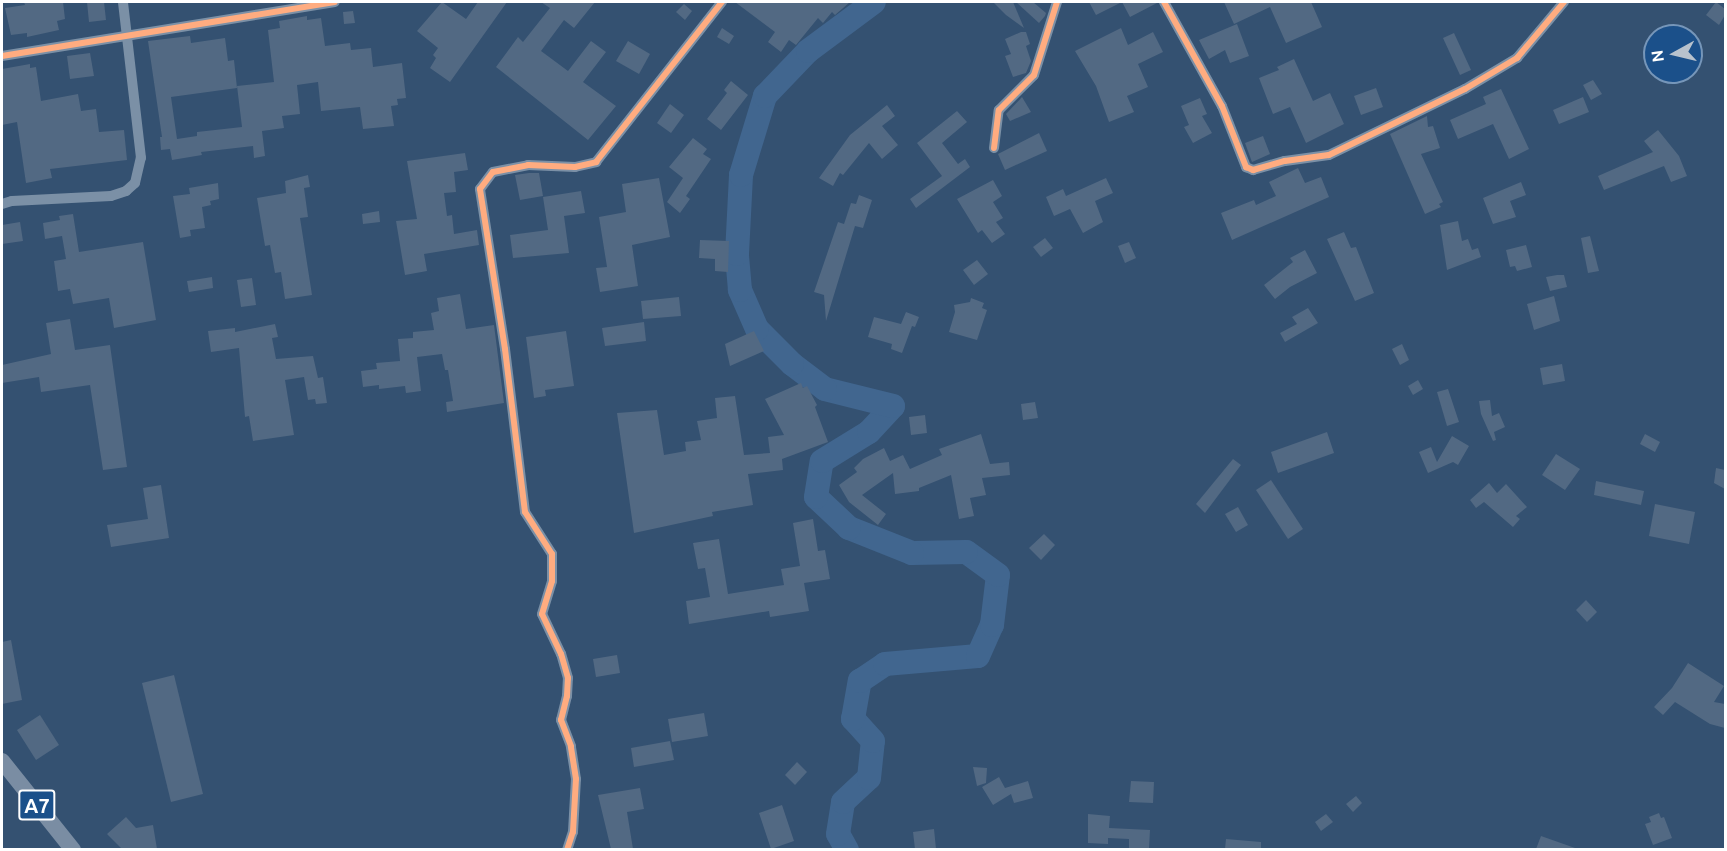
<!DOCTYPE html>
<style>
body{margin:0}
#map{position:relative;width:1727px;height:851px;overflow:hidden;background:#345171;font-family:Ubuntu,sans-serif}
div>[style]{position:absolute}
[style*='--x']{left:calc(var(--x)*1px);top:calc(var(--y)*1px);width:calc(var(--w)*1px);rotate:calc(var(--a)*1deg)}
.river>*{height:24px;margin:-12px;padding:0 12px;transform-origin:12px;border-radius:12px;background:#41668f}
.building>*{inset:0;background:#526983}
.minor>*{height:10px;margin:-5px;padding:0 5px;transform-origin:5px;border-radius:5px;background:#7b90a6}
.primary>*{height:16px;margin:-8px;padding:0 8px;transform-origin:8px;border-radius:8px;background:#7a8da3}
.cycleway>*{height:6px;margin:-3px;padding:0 3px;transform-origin:3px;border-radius:3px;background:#ffac80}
span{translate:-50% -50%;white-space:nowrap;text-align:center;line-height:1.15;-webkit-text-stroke:4.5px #1b508a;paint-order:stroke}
.shield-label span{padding:2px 4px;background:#1b508a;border:2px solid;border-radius:4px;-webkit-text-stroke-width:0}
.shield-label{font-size:20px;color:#fff;font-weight:700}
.frame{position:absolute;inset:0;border:3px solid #fff;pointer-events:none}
.north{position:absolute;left:1643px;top:24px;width:60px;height:60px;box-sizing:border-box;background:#1b508a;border:2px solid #7696b9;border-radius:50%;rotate:262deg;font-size:16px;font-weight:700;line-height:24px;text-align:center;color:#fff}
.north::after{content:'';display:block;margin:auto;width:21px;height:27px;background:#b8c2cd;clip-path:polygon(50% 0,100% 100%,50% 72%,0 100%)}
</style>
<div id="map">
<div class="river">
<div style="--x:847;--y:850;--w:18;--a:-119"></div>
<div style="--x:838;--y:834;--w:32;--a:-81"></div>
<div style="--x:843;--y:802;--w:35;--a:-43"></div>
<div style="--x:869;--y:778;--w:37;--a:-84"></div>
<div style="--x:873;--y:741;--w:30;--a:-132"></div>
<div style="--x:853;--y:719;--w:39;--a:-80"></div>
<div style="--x:860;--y:681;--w:30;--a:-34"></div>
<div style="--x:885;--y:664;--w:93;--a:-4.9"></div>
<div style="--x:978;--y:656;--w:34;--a:-66"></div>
<div style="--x:992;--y:625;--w:50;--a:-83.2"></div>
<div style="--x:998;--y:575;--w:39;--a:-144"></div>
<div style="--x:966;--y:552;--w:54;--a:178.9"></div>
<div style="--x:912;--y:553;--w:68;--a:-158.4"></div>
<div style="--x:849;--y:528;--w:45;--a:-136.8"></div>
<div style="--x:816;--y:497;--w:36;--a:-81"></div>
<div style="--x:822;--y:461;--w:55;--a:-31.7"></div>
<div style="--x:869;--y:432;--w:35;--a:-47"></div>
<div style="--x:893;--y:406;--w:70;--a:-166"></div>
<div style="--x:825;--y:389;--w:41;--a:-142.9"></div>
<div style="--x:792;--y:364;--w:49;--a:-135"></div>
<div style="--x:757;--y:329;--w:43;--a:-113.6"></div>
<div style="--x:740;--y:290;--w:36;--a:-95"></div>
<div style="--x:737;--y:254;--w:79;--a:-87.1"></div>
<div style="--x:741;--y:175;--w:83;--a:-73.1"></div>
<div style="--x:765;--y:96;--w:62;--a:-46.3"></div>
<div style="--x:808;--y:51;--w:82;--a:-36.6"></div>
</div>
<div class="building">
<div style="clip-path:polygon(24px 2px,63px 2px,65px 19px,57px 21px,59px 30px,27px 37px,27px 33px,11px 35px,5px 8px,25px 5px)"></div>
<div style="clip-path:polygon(87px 2px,104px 2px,106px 20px,89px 22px)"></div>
<div style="clip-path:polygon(442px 2px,466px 19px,478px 2px,507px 2px,450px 82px,430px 68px,436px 58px,433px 55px,438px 48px,417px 31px)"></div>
<div style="clip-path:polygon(541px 2px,595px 2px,574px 28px,564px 20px,541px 51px,568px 71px,591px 41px,606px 52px,583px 82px,616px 106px,588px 140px,496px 67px,518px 37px,523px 42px,550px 8px)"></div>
<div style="clip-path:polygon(735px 2px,850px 2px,835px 15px,832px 12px,823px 23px,818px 18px,796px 45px,789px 40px,781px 52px,768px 42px,775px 32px)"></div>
<div style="clip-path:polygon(993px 2px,1013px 2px,1024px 28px,1006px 15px)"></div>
<div style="clip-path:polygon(1016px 2px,1033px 2px,1046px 13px,1045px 16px,1039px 23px)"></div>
<div style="clip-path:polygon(1089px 2px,1157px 2px,1157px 3px,1130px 17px,1122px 2px,1096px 15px)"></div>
<div style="clip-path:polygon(1224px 2px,1311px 2px,1322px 27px,1286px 43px,1270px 7px,1234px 24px)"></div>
<div style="clip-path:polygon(1716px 2px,1725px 9px,1725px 15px,1719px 25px,1706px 15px)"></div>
<div style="clip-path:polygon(684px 4px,692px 11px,685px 20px,676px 12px)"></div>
<div style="clip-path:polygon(353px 11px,355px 23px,344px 24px,343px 12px)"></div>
<div style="clip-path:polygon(307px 16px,307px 20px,321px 18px,325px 46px,350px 43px,351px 50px,371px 48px,373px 67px,402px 63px,406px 98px,397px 99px,398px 105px,391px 106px,394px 126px,363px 129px,360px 107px,321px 111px,318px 82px,297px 85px,300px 114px,282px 116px,284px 128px,262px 131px,265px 156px,254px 158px,253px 146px,201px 152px,202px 155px,172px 160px,170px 149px,161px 150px,160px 137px,162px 137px,148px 41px,190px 36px,191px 43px,225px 38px,228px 61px,234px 60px,237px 88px,171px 97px,177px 139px,197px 136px,197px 132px,242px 127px,237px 86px,274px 82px,268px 30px,280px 28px,279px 21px)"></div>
<div style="clip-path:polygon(1237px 24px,1249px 56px,1230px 63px,1225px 50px,1209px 59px,1199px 40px)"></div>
<div style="clip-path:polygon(722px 28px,734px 36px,729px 44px,717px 37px)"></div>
<div style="clip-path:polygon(1121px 28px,1128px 45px,1153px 32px,1163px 52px,1138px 64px,1148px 87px,1127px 96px,1134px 112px,1109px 122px,1096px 86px,1075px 51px)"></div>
<div style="clip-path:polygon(1021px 32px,1026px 32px,1030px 44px,1026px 46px,1031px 61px,1026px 73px,1013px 77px,1005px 56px,1011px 54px,1005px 39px)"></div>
<div style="clip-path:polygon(1454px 33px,1471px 70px,1460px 75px,1443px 38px)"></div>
<div style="clip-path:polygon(628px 41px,650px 54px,639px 74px,616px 61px)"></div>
<div style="clip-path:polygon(90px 53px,94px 76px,70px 79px,67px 56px)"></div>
<div style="clip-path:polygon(1294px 59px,1313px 101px,1330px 93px,1344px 124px,1306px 143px,1290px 107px,1273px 114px,1259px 78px,1279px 70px,1277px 67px)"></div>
<div style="clip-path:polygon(30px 64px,30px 68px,36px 67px,41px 101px,78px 94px,81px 111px,96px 109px,99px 132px,124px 130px,127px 160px,50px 169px,52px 178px,26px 183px,17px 122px,2px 125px,2px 69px)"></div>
<div style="clip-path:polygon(1593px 80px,1602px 94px,1591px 100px,1583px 85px)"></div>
<div style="clip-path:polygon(731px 81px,748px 95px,721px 130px,707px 119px,727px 93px,724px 90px)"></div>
<div style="clip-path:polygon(1376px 88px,1383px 107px,1361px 115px,1354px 96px)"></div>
<div style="clip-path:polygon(1501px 89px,1529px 149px,1509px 159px,1493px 124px,1458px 139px,1450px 120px,1486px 104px,1483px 97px)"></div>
<div style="clip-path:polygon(1022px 97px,1031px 112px,1010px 121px,1006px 114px)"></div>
<div style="clip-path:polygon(1583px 97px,1589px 112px,1559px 124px,1553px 110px)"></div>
<div style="clip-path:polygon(1200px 98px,1207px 114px,1202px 116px,1212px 133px,1193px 143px,1184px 127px,1189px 125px,1181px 106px)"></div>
<div style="clip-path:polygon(670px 104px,684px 115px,671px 133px,657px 123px)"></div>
<div style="clip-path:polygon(887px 105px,895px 116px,882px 126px,898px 145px,882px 159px,869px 143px,843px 175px,840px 173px,833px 186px,819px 178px,850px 135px)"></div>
<div style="clip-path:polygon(957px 111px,967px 122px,942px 143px,958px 164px,965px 159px,970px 167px,916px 208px,910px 199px,942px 176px,917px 143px)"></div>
<div style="clip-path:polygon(1427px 116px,1428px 127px,1433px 126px,1440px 148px,1421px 154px,1443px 202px,1439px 204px,1441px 207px,1425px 214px,1390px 134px)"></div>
<div style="clip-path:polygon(1658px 130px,1679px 156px,1687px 176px,1671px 182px,1664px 166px,1604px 190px,1598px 176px,1653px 152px,1644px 141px)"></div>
<div style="clip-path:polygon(1039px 133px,1047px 151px,1005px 170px,998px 154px)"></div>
<div style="clip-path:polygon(1263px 136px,1270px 154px,1252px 162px,1245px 143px)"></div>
<div style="clip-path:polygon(693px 138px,707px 149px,703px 154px,711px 159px,686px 196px,690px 199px,680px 213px,667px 202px,683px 178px,669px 167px)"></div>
<div style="clip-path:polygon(465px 153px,468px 170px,454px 172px,456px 192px,444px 193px,447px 216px,452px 215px,454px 234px,477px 230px,479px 245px,424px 254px,427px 271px,405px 275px,396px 221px,417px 219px,407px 161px)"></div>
<div style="clip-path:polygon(1298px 168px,1305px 183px,1321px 177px,1329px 197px,1232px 240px,1221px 213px,1254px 200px,1256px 205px,1276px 196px,1269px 182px)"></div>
<div style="clip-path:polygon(529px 173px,539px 173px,543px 196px,520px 200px,515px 175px)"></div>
<div style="clip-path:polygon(308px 175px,310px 187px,304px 188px,308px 217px,300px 218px,312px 295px,285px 299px,281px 272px,275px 273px,270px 245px,265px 246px,257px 198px,286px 193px,285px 181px)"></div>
<div style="clip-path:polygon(659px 178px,670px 237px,632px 245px,638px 286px,600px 292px,596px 268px,607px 267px,599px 217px,626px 212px,622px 184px)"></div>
<div style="clip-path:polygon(1106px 178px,1113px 193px,1095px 201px,1103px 222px,1083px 233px,1070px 209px,1054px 216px,1046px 197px,1063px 189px,1066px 196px)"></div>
<div style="clip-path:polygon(993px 180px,1002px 196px,993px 202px,1003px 218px,996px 222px,1005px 234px,992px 243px,982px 230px,978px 233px,957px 199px)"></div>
<div style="clip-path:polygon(1521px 182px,1526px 195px,1510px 201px,1516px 217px,1493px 224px,1483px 198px)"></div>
<div style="clip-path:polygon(218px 183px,219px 199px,210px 201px,211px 205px,202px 207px,205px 228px,190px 230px,191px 236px,180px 238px,173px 196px,190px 194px,189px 188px)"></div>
<div style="clip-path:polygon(581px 191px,585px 213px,564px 216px,569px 253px,513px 258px,510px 235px,548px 230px,543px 197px)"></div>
<div style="clip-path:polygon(859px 195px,872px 200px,863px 228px,855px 226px,826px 321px,824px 295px,814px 292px,838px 222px,844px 224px,851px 203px,856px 204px)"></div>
<div style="clip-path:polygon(379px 211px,380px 222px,363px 224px,362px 214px)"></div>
<div style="clip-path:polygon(73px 214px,79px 252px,143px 242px,156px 320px,114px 328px,109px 298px,73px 304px,70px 289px,58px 291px,54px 261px,66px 259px,62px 236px,45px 239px,43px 223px,60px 220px,59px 216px)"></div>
<div style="clip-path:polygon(1458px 221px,1462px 241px,1468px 239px,1472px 250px,1478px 248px,1481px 257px,1447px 270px,1440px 225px)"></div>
<div style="clip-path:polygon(20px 222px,23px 241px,2px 244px,2px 225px)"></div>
<div style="clip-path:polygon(1344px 232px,1351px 248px,1356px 247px,1374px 293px,1355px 301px,1327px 239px)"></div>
<div style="clip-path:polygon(1590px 236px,1599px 271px,1588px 273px,1581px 238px)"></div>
<div style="clip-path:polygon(1045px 238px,1053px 248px,1041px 257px,1033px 247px)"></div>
<div style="clip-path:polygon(700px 240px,729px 241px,728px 272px,715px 271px,715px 259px,699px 258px)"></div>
<div style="clip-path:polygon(1129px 242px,1136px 258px,1125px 263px,1118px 246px)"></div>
<div style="clip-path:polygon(1526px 245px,1532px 267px,1517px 271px,1515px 266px,1510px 267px,1506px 250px)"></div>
<div style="clip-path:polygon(1305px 250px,1317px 273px,1290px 287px,1275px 299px,1264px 285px,1293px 262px,1290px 258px)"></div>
<div style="clip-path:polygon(977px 260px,988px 274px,974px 285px,963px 270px)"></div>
<div style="clip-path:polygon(1557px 275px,1564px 275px,1567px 287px,1550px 291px,1546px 277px)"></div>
<div style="clip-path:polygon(212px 277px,213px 288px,189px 292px,187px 281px)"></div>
<div style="clip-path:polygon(252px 278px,256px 305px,241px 307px,237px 280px)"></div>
<div style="clip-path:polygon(460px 294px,466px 329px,494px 325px,504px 403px,447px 412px,446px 402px,453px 401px,448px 370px,445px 370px,442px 354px,417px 357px,421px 391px,406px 393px,405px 386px,379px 389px,379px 385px,363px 387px,361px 371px,377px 369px,376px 363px,400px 361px,398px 339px,413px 338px,413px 332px,434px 330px,431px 313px,439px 311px,437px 298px)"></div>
<div style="clip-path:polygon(1554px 296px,1560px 321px,1534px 330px,1527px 304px)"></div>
<div style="clip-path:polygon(679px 297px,681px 316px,643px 319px,641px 301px)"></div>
<div style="clip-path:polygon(971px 298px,984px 303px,982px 308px,987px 310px,977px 340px,949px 332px,955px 312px,954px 305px,970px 302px)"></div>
<div style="clip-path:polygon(1308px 308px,1318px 323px,1285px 342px,1280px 333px,1297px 324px,1292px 317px)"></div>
<div style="clip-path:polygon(906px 312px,919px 317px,915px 327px,912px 326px,902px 353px,891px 349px,892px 344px,868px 337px,874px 317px,901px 324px)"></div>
<div style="clip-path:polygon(70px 319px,75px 350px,110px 345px,127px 467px,103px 470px,90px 385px,41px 392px,39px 377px,2px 383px,2px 365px,51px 354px,46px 323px)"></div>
<div style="clip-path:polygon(644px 322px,646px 341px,605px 346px,602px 328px)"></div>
<div style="clip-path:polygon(275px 324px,278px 337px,272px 338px,276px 359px,313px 356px,318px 378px,323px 377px,327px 403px,316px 404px,315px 399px,308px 400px,304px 377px,285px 380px,294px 435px,253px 441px,249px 416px,245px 417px,239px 348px,211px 352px,208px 331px,235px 328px,235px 332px)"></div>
<div style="clip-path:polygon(566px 331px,574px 386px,545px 390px,546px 396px,534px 398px,526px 337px)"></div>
<div style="clip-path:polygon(754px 331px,764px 351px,730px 366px,725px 344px)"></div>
<div style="clip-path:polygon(1402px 344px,1409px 360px,1400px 365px,1392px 349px)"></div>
<div style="clip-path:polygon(1562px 364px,1565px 381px,1543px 385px,1540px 368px)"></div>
<div style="clip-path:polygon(1418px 380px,1423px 389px,1413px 395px,1408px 386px)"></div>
<div style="clip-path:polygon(801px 383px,803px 388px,807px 386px,817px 405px,815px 407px,828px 442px,782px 459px,783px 470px,748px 474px,753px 505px,712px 512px,713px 516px,634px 533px,617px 413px,657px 410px,664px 455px,686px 451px,685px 442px,701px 440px,697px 421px,717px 418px,715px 398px,735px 396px,744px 455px,770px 453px,768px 437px,784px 435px,765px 399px)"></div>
<div style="clip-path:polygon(1448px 389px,1459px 422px,1447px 426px,1437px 392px)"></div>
<div style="clip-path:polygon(1490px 400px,1492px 416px,1499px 413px,1505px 427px,1494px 432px,1496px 440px,1493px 441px,1481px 414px,1479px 401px)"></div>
<div style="clip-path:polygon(1035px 402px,1038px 418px,1023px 420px,1021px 404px)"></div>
<div style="clip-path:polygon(925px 415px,927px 433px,911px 435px,909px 417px)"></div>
<div style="clip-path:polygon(1327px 432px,1334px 453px,1278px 473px,1271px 452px)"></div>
<div style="clip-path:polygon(981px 434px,990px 464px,1009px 462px,1010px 475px,982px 478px,986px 495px,970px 498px,974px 516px,959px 519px,951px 475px,919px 488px,919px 491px,895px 494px,893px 473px,862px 495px,886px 514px,878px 525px,849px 502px,839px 485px,857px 472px,854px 468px,863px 459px,884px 448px,890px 461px,903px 455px,910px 469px,942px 455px,939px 449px)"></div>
<div style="clip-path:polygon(1645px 434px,1660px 442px,1655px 452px,1640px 444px)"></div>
<div style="clip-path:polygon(1452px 436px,1469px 446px,1458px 465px,1453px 462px,1428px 473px,1419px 452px,1431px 447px,1437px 462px)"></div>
<div style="clip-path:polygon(1556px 454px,1580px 469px,1565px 490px,1542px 475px)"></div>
<div style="clip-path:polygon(1233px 459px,1241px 465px,1205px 513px,1196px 504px)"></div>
<div style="clip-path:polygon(1716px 468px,1725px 470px,1725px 489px,1714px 483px)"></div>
<div style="clip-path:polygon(1271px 480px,1303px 529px,1288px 539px,1256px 490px)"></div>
<div style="clip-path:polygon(1596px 481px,1644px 491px,1641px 505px,1594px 495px)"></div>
<div style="clip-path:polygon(1489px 483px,1497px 493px,1506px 484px,1527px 507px,1516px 516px,1520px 519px,1513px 527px,1484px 502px,1476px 508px,1470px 500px)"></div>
<div style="clip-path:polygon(161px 485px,169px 538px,111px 547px,107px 525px,148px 519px,143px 488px)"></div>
<div style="clip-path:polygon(1655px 504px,1695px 512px,1689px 544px,1649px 536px)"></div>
<div style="clip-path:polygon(1238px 507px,1248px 525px,1236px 532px,1225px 514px)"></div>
<div style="clip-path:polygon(813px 519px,818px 551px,825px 550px,830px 579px,804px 583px,809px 611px,770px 617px,769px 611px,689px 624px,686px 601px,710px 597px,705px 568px,698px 569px,693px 543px,719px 539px,728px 594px,784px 585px,781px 569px,800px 566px,793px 523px)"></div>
<div style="clip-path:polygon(1044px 534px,1055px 545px,1041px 560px,1029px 548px)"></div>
<div style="clip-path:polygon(1586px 600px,1597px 612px,1587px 622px,1576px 610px)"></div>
<div style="clip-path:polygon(11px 640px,22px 700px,2px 704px,2px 642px)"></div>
<div style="clip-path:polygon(617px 655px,620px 673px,596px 677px,593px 659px)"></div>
<div style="clip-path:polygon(1688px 663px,1724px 686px,1714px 702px,1725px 704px,1725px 728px,1710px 724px,1675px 702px,1663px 715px,1654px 707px,1672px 688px)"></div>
<div style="clip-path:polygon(174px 675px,203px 794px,171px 802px,142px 683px)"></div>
<div style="clip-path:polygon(704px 713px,708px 736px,672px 742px,668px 719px)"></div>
<div style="clip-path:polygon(40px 715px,59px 745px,36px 760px,17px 730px)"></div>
<div style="clip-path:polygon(670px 741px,674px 760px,634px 767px,631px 748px)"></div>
<div style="clip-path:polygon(797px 762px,807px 772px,795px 785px,785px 775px)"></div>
<div style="clip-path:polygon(973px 767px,987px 768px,986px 783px,977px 786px)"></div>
<div style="clip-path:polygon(999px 777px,1005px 788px,1028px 781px,1033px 798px,1014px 803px,1011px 794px,993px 805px,982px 787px)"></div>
<div style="clip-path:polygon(1131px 781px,1154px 782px,1153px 803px,1129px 802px)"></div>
<div style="clip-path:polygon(640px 788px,644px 809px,627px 812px,633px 849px,611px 849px,598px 795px)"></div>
<div style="clip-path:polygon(1356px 796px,1362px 803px,1353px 812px,1346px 804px)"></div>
<div style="clip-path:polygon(782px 805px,794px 841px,771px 849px,759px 813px)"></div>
<div style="clip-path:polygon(1659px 813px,1661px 818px,1664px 817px,1672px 838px,1653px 845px,1645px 824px,1651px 822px,1649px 817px)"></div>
<div style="clip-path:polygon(1088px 814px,1110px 816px,1109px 828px,1150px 830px,1149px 849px,1129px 849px,1129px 839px,1108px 838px,1108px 844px,1088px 843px)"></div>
<div style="clip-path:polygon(1326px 814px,1333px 822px,1321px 831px,1315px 822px)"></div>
<div style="clip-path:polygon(126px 817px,136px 828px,153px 825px,157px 849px,122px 849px,107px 834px)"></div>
<div style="clip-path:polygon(934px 829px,936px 849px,915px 849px,913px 832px)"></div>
<div style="clip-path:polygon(1541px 836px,1575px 848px,1575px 849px,1536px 849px)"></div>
<div style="clip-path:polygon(1226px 839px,1261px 842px,1261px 849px,1225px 849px)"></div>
</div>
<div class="minor">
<div style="--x:1164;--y:2;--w:119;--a:60.9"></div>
<div style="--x:1222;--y:106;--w:66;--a:68.5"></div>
<div style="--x:1246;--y:167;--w:8;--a:23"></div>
<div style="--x:1253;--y:170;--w:33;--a:-16"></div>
<div style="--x:1285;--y:161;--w:44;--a:-7.8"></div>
<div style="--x:1329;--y:155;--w:151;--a:-25.9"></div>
<div style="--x:1465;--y:89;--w:61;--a:-30.8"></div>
<div style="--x:1517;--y:58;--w:73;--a:-50"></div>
<div style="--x:2;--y:56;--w:337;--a:-9.2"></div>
<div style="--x:994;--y:148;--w:38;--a:-83"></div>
<div style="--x:999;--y:110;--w:49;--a:-45"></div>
<div style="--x:1034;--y:75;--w:77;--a:-72.5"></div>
<div style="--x:2;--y:204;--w:10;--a:-17"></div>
<div style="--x:12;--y:201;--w:99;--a:-2.9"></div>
<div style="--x:111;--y:196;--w:16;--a:-18"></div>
<div style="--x:126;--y:191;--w:12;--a:-42"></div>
<div style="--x:135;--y:183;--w:26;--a:-77"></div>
<div style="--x:141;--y:158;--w:157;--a:-96.6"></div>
<div style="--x:567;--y:850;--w:19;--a:-72"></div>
<div style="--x:573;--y:832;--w:53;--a:-86.8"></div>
<div style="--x:576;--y:779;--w:33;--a:-99"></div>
<div style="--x:571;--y:746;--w:28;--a:-111"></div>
<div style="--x:561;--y:720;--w:25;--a:-76"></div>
<div style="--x:567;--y:696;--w:18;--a:-87"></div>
<div style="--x:568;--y:678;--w:25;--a:-106"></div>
<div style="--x:561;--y:654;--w:44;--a:-115.4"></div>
<div style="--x:542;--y:614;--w:34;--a:-73"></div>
<div style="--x:552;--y:581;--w:27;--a:-90"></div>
<div style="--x:552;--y:554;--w:50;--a:-122.7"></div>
<div style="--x:525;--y:512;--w:164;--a:-97"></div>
<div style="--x:505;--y:349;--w:162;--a:-98.9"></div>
<div style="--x:480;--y:189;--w:21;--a:-53"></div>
<div style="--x:493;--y:172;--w:36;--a:-11"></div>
<div style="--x:528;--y:165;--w:47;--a:2.4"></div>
<div style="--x:575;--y:167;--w:22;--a:-13"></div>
<div style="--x:596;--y:162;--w:204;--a:-51.8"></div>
</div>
<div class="primary">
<div style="--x:2;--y:761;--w:114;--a:51.4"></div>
</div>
<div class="cycleway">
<div style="--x:1164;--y:2;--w:119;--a:60.9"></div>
<div style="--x:1222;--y:106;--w:66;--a:68.5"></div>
<div style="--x:1246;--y:167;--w:8;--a:23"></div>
<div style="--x:1253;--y:170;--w:33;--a:-16"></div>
<div style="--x:1285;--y:161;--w:44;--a:-7.8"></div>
<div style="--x:1329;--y:155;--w:151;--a:-25.9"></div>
<div style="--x:1465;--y:89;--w:61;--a:-30.8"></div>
<div style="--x:1517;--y:58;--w:73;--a:-50"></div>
<div style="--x:2;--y:56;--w:337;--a:-9.2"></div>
<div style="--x:994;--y:148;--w:38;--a:-83"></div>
<div style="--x:999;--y:110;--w:49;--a:-45"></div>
<div style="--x:1034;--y:75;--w:77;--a:-72.5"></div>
<div style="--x:567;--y:850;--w:19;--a:-72"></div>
<div style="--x:573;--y:832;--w:53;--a:-86.8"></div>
<div style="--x:576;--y:779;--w:33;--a:-99"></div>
<div style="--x:571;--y:746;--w:28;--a:-111"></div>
<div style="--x:561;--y:720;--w:25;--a:-76"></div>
<div style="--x:567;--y:696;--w:18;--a:-87"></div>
<div style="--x:568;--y:678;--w:25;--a:-106"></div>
<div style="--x:561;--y:654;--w:44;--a:-115.4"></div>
<div style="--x:542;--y:614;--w:34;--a:-73"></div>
<div style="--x:552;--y:581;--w:27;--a:-90"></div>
<div style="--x:552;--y:554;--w:50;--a:-122.7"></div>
<div style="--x:525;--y:512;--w:164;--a:-97"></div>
<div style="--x:505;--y:349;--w:162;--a:-98.9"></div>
<div style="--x:480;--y:189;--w:21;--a:-53"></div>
<div style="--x:493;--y:172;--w:36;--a:-11"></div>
<div style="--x:528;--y:165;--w:47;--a:2.4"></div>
<div style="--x:575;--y:167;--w:22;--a:-13"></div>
<div style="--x:596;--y:162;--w:204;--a:-51.8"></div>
</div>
<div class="shield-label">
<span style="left:37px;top:805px">A7</span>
</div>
<div class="frame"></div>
<div class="north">N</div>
</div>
